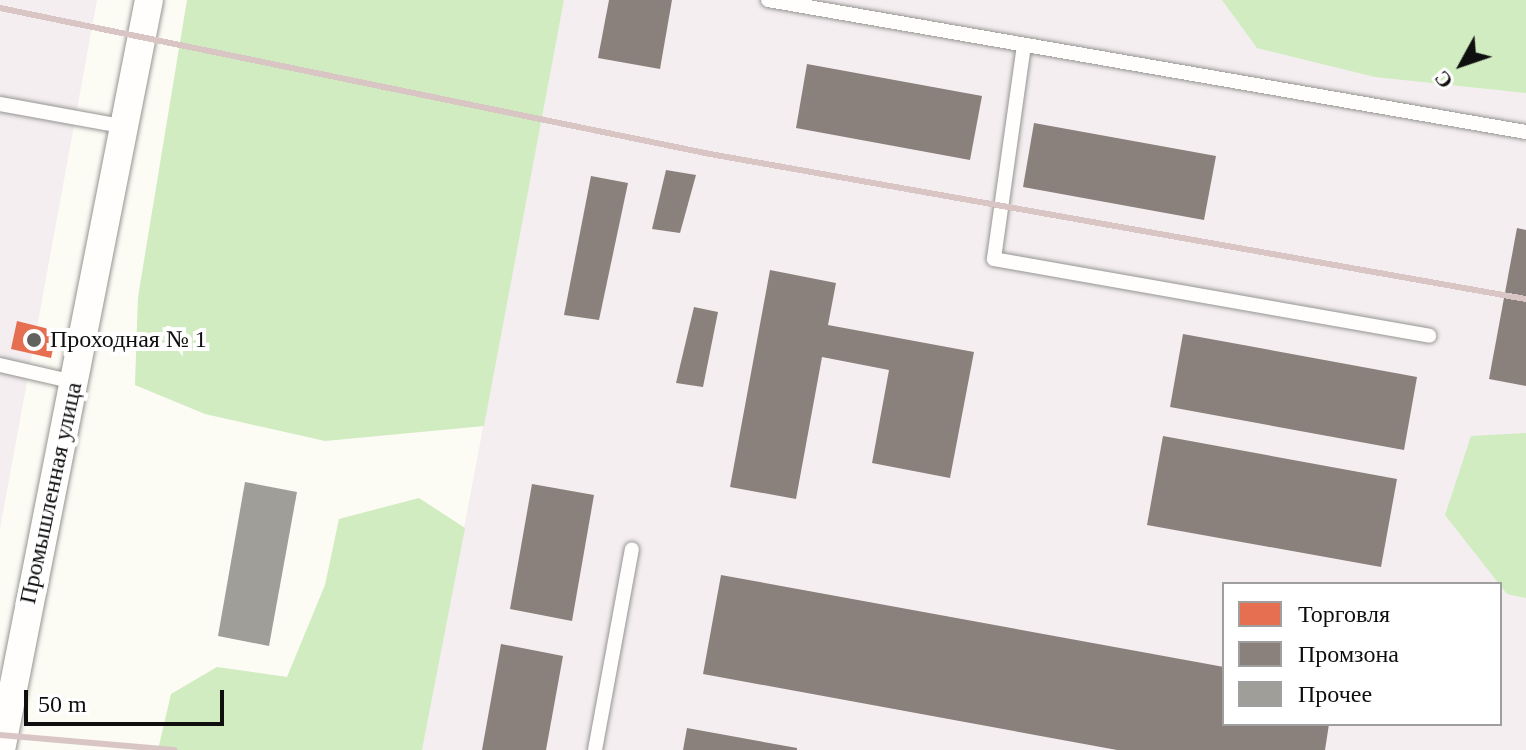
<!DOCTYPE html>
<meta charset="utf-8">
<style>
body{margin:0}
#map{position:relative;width:1526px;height:750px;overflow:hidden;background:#fcfbf4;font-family:Georgia,serif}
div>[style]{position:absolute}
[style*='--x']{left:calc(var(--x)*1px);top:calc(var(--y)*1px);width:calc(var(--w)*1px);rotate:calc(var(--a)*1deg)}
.industrial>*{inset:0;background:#f4eef1}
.forest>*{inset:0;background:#d0ecc0}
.shops>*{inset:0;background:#e76f51}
.industry>*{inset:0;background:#8a817c}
.building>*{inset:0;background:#a09e99}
.roads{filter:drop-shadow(0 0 2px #969592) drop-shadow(0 0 2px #969592)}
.service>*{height:14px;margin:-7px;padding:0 7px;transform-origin:7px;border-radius:7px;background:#fffefd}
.minor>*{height:28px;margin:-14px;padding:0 14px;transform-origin:14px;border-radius:14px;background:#fffefd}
.rail>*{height:6px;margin:-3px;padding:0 3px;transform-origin:3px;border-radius:3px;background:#d9c6c4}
.dots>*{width:22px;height:22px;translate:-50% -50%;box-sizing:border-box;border:4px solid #fff;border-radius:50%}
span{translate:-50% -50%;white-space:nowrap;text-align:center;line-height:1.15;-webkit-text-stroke:8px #fff;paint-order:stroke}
.poi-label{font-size:24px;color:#0f0f0f}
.left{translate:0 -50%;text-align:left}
.street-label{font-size:24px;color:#0f0f0f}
.legend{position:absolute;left:1222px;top:582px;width:280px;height:144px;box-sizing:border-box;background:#fff;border:2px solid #9f9f9f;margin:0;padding:10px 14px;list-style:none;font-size:24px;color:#0f0f0f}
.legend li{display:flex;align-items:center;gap:16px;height:40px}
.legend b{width:40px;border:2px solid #9f9f9f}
.north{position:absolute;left:1422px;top:24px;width:80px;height:80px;-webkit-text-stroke:6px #fff;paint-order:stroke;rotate:230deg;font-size:22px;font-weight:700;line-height:32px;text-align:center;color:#0f0f0f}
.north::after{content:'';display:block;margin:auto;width:28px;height:36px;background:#0f0f0f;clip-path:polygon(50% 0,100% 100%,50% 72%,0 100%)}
.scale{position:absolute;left:24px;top:690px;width:200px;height:36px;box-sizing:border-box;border:4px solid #0f0f0f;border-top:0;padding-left:10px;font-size:24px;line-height:28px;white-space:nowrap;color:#0f0f0f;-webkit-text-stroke:6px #fff;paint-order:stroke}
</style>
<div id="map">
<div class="industrial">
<div style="clip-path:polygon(0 0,97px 0,0 529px)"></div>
<div style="clip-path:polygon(evenodd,564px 0,1526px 0,1526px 750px,422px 750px,564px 0,1224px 584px,1500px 584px,1500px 724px,1224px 724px,1224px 584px)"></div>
</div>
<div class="forest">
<div style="clip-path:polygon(187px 0,564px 0,484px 426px,325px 441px,205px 414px,135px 385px,138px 297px)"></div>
<div style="clip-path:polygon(1222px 0,1526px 0,1526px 93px,1375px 77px,1257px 48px)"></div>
<div style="clip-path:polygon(1526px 433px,1526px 598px,1507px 594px,1445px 515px,1471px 436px)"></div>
<div style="clip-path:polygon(419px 498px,465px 528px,422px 750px,158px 750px,171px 694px,217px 667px,287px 677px,325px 585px,339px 519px)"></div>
</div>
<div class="shops">
<div style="clip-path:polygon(17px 321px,57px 331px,51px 358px,11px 349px)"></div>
</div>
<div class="industry">
<div style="clip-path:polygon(609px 0,672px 0,660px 69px,598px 58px)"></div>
<div style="clip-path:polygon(807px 64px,982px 96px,970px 160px,796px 128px)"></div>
<div style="clip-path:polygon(1034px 123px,1216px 156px,1204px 220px,1023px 187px)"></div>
<div style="clip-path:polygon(666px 170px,696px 175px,680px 233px,652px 229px)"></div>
<div style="clip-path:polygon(591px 176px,628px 183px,599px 320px,564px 315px)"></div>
<div style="clip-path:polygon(1517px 228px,1526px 230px,1526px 386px,1489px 379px)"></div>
<div style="clip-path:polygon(770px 270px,836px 283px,828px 325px,974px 352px,950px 478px,872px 463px,889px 370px,822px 357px,796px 499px,730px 487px)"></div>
<div style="clip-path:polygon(694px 307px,718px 312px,703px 387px,676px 383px)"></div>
<div style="clip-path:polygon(1183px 334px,1417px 377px,1404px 450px,1170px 407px)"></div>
<div style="clip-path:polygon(1163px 436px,1397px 479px,1381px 567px,1147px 525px)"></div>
<div style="clip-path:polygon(532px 484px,594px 495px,572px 621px,510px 609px)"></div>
<div style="clip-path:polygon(721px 575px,1224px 667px,1224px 724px,1329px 724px,1325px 750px,1117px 750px,703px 674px)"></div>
<div style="clip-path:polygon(501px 644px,563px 656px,546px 750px,482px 750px)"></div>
<div style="clip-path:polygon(687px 728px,797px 748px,797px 750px,683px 750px)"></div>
</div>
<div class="building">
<div style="clip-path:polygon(245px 482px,297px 492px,269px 646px,218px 636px)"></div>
</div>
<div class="roads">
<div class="service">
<div style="--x:768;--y:0;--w:769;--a:9.88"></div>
<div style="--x:1024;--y:45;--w:216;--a:98"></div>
<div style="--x:994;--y:259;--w:442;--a:10"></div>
<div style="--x:0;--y:104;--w:128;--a:10.3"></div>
<div style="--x:0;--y:365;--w:76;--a:12.9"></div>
<div style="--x:595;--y:750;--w:204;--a:-79.6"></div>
</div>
<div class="minor">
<div style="--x:1;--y:750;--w:764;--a:-78.84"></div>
</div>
</div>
<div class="rail">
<div style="--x:0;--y:8;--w:725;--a:11.62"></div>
<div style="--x:710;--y:154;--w:829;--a:10.08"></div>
<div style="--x:0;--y:735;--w:175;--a:4.9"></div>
</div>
<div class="dots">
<div style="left:34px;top:340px;background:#62625f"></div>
</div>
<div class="poi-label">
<span class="left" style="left:50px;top:340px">Проходная № 1</span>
</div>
<div class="street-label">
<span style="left:51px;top:493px;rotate:-78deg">Промышленная улица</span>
</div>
<ul class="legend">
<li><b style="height:22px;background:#e76f51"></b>Торговля</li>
<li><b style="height:22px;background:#8a817c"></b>Промзона</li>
<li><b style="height:22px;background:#a09e99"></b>Прочее</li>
</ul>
<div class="north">С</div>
<div class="scale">50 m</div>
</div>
